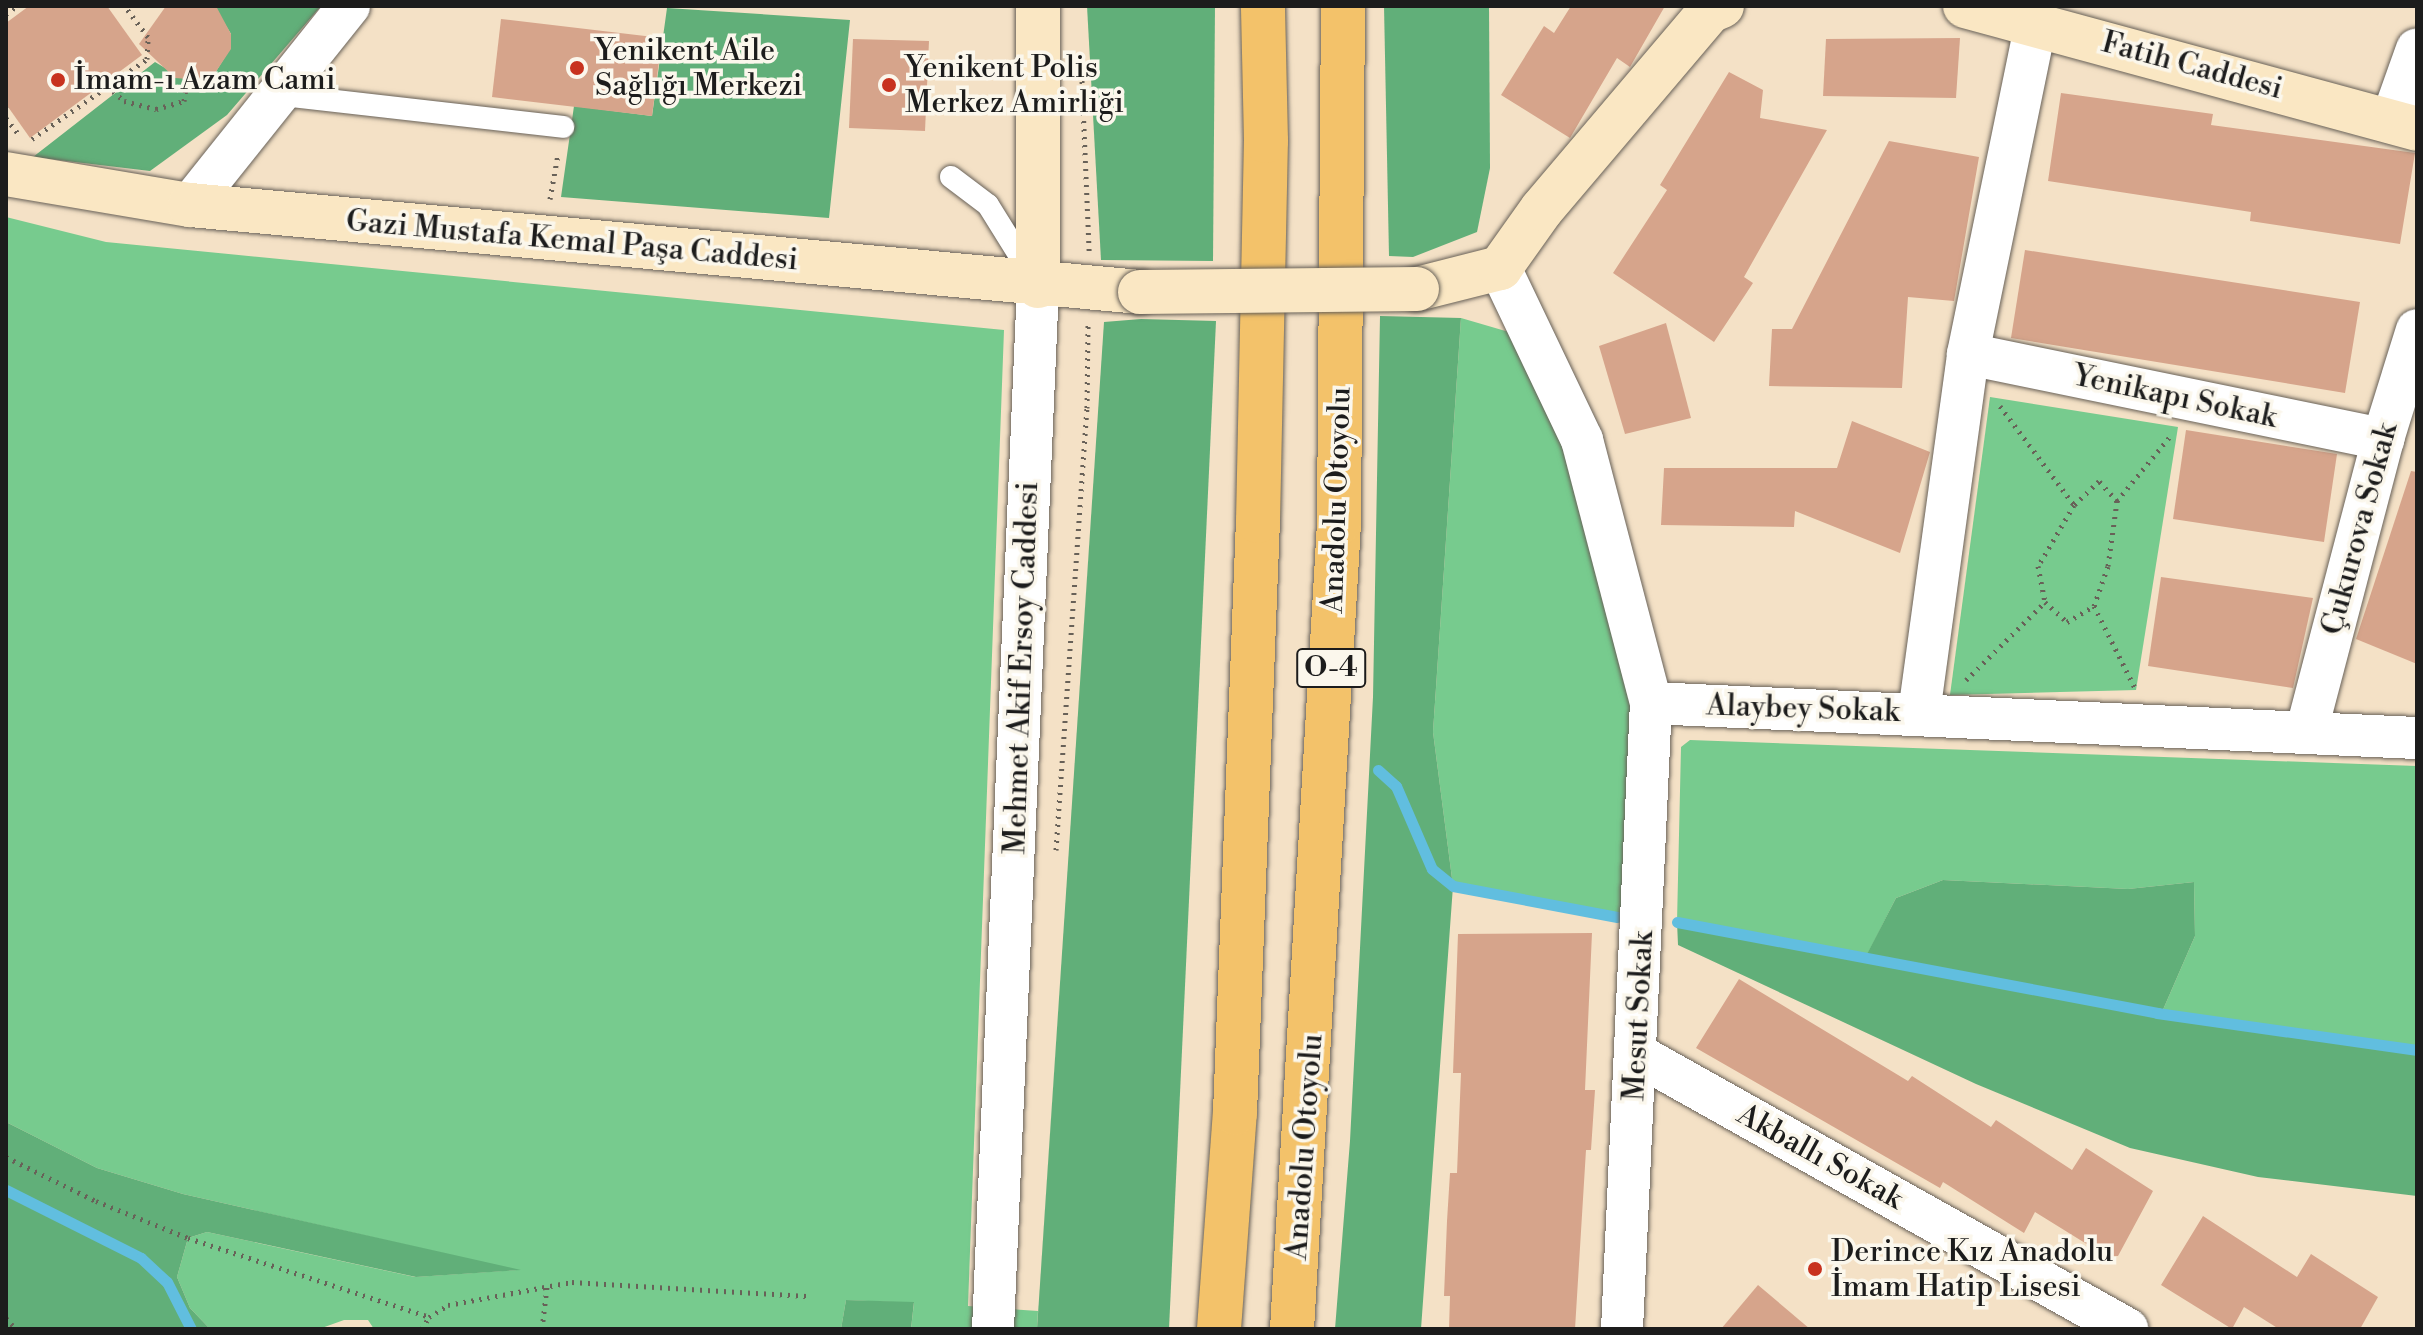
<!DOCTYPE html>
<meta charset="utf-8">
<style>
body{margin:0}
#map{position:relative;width:2423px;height:1335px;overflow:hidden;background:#f4e1c6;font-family:"Libre Bodoni",serif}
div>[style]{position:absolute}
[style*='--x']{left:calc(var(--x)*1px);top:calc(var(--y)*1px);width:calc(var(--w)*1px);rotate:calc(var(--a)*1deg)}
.green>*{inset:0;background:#77cb8e}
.forest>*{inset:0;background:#61af79}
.stream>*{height:11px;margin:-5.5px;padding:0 5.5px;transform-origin:5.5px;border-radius:5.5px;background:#61bedf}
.building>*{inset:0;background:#d6a48b}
.path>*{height:5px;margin-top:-2.5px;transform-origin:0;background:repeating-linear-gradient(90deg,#686158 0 2px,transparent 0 8px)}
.roads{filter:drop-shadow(0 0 2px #686158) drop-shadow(0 0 2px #686158)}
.lane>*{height:22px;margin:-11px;padding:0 11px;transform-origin:11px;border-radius:11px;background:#fff}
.street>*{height:42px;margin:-21px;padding:0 21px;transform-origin:21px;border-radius:21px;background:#fff}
.secondary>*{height:44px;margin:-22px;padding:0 22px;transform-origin:22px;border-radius:22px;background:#fae7c3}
.highway>*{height:44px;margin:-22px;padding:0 22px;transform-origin:22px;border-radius:22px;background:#f3c26a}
.bridges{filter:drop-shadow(0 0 2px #686158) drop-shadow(0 0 2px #686158)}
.secondary-bridge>*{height:44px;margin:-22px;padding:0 22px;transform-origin:22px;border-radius:22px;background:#fae7c3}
.dots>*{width:22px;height:22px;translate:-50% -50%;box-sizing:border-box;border:4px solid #fbf7ec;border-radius:50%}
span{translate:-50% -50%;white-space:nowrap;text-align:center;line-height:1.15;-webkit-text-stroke:7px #fbf7ec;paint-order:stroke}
.shield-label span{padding:2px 6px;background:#fbf7ec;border:2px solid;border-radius:6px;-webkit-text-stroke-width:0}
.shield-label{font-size:28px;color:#1c1c1c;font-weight:700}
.poi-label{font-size:30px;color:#1c1c1c}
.left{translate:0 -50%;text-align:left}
.street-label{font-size:30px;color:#1c1c1c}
.frame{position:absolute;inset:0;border:8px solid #1c1c1c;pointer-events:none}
</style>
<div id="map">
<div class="green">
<div style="clip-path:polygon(6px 217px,106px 242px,1004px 330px,968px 1306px,1038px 1311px,1037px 1329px,911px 1329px,914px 1303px,846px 1300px,841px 1329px,374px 1329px,368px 1320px,344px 1320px,319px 1329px,210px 1329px,190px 1308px,177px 1277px,188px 1238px,207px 1232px,415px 1277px,517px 1270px,183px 1194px,97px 1168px,6px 1122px)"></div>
<div style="clip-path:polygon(1461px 318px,1533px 339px,1651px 703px,1643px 919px,1453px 886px,1433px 732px)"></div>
<div style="clip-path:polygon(1990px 397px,2178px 427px,2136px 690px,1950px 695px)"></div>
<div style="clip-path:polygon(1690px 740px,2417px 766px,2417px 1050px,2162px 1012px,2195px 936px,2194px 882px,2128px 889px,1943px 880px,1896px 898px,1866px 957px,1677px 922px,1681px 747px)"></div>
</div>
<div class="forest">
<div style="clip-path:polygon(214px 6px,321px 6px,227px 115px,150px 171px,33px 157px,155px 62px,187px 81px,215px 73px,230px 49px,231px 34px)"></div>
<div style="clip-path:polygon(1087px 6px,1215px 6px,1213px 261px,1101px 260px)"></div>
<div style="clip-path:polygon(1384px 6px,1489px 6px,1490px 168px,1477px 232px,1413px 257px,1389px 256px)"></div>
<div style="clip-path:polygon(667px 8px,850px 20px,829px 218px,561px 197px,574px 106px,652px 116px)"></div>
<div style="clip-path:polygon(1380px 316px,1461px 318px,1433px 732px,1453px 886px,1421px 1329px,1335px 1329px,1350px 1141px,1373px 697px)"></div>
<div style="clip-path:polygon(1141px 319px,1216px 321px,1169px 1329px,1037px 1329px,1104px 322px)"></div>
<div style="clip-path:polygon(1943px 880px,2128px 889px,2194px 882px,2195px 936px,2162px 1012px,2417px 1050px,2417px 1196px,2258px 1177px,2130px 1148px,1976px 1084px,1678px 945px,1677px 922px,1866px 956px,1896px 898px)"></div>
<div style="clip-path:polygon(6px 1122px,97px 1168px,183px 1194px,521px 1270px,416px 1277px,207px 1232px,188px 1238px,177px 1277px,190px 1308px,210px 1329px,6px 1329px)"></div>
<div style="clip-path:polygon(846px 1300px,914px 1302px,911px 1329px,841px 1329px)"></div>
</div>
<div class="stream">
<div style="--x:1378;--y:770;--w:24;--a:42"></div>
<div style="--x:1396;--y:786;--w:90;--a:66.6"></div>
<div style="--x:1432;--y:869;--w:27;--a:39"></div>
<div style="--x:1453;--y:886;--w:167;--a:10.7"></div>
<div style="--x:1677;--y:922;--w:489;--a:10.7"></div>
<div style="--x:2157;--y:1013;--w:263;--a:8.1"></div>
<div style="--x:6;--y:1190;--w:151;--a:26.7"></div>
<div style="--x:141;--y:1258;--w:35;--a:43"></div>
<div style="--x:167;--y:1282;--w:53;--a:62.9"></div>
</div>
<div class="building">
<div style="clip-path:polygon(29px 6px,107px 6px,142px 55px,30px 138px,6px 104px,6px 23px)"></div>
<div style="clip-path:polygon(166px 6px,216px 6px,231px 34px,231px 49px,215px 73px,202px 80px,175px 78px,139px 44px)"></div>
<div style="clip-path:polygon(1571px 6px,1665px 6px,1630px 67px,1617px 58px,1570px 138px,1501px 95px,1544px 26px,1554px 33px)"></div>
<div style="clip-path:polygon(501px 19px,662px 38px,652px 116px,492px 97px)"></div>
<div style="clip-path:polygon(1960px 38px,1956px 98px,1823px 96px,1826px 39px)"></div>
<div style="clip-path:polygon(853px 39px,929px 41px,925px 131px,849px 128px)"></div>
<div style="clip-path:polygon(1729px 72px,1763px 90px,1760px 118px,1827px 130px,1744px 277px,1753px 283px,1714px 342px,1613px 273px,1667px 190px,1660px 185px)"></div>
<div style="clip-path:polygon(2061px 93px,2213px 114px,2211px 125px,2415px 153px,2400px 244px,2250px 221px,2251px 212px,2048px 181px)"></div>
<div style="clip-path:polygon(1889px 141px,1979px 157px,1954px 301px,1908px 297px,1902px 388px,1769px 386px,1772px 329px,1792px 329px)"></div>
<div style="clip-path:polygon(2025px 250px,2360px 302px,2345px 393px,2011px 338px)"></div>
<div style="clip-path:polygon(1666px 323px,1691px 418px,1625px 434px,1599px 346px)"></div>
<div style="clip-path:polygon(1852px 421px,1930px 452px,1900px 553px,1795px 511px,1794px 527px,1661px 525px,1664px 468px,1837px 468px)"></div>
<div style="clip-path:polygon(2186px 430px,2337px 454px,2324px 542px,2173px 519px)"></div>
<div style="clip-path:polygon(2411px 471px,2417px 472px,2417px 664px,2356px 639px)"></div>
<div style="clip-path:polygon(2161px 577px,2313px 598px,2293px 688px,2148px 666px)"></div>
<div style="clip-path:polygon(1592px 933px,1585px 1090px,1595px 1090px,1591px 1150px,1586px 1150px,1575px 1329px,1449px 1329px,1450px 1296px,1444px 1296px,1447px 1221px,1450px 1173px,1457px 1173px,1461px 1073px,1453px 1073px,1458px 934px)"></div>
<div style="clip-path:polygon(1739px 979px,1908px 1081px,1912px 1076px,1991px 1127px,1996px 1120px,2072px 1170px,2086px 1148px,2153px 1191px,2118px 1256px,2106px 1256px,2035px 1212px,2024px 1233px,1943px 1182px,1940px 1188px,1696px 1048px)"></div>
<div style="clip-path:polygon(2203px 1216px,2297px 1277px,2311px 1254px,2378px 1297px,2360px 1329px,2279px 1329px,2244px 1307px,2232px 1329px,2161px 1285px)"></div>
<div style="clip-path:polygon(1758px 1285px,1810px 1329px,1721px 1329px)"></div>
</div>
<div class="path">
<div style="--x:6;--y:14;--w:14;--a:-36"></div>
<div style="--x:1081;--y:57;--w:194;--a:87.6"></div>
<div style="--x:107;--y:86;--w:23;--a:41"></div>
<div style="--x:124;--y:101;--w:33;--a:14"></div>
<div style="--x:156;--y:109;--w:29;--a:-16"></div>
<div style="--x:184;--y:101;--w:20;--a:-81"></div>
<div style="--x:6;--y:106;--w:1;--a:-45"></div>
<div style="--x:6;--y:118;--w:23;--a:52"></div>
<div style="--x:32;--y:139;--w:140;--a:-34.8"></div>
<div style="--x:147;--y:59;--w:22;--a:-87"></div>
<div style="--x:148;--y:37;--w:39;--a:-127"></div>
<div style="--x:550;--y:199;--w:46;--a:-79.9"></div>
<div style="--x:2000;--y:406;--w:124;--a:53.2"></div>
<div style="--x:2117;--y:501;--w:87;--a:-50.6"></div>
<div style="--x:2094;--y:606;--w:92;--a:63.4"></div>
<div style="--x:1966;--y:680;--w:111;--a:-44.6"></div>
<div style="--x:2045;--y:602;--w:30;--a:42"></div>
<div style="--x:2067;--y:622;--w:31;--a:-31"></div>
<div style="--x:2094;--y:606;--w:42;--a:-70.7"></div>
<div style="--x:2108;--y:566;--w:66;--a:-82.1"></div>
<div style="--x:2117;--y:501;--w:27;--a:-132"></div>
<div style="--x:2099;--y:481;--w:35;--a:136"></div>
<div style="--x:2074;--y:505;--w:71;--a:120.5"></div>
<div style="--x:2038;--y:566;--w:37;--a:79"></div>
<div style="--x:1056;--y:850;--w:443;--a:-86"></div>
<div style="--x:1087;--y:408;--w:83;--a:-89.3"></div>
<div style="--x:6;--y:1157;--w:100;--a:26.1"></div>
<div style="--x:96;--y:1201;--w:99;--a:21.9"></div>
<div style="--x:188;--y:1238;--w:254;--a:18.1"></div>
<div style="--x:6;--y:1318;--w:15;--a:48"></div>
<div style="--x:422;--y:1329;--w:14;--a:-60"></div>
<div style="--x:429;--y:1317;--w:22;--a:-32"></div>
<div style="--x:448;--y:1305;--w:126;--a:-10.5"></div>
<div style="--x:572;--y:1282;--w:239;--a:3.4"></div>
<div style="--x:542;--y:1329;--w:42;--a:-83.2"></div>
</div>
<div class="roads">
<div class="lane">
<div style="--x:283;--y:95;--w:282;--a:6.5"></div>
<div style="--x:951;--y:177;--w:46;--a:37.1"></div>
<div style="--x:988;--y:205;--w:81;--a:58.1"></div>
</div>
<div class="street">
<div style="--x:2391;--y:122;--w:77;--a:-70.4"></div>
<div style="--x:190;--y:205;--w:255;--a:-51.4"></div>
<div style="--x:1500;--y:268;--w:191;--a:64.5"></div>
<div style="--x:1582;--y:440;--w:272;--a:75.3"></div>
<div style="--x:1651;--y:703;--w:767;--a:2.62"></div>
<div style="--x:1968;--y:354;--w:424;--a:11.6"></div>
<div style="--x:1919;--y:713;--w:362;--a:-82.2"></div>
<div style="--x:1968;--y:354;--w:338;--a:-78.4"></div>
<div style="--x:2307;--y:729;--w:300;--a:-75.3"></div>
<div style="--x:2383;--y:439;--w:114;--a:-72.7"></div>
<div style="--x:1638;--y:1055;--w:561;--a:29.26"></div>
<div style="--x:993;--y:1329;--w:1044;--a:-87.53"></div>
<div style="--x:1622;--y:1329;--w:627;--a:-87.35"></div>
</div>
<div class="secondary">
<div style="--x:1965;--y:6;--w:468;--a:15.2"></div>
<div style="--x:6;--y:174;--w:187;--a:9.6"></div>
<div style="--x:190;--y:205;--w:954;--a:5.23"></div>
<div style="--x:1038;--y:286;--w:280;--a:-90"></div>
<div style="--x:1417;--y:289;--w:86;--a:-14.2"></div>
<div style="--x:1500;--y:268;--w:72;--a:-54.6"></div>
<div style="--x:1542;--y:209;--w:260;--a:-49.7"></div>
<div style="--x:1710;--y:11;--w:13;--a:-23"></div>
</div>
<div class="highway">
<div style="--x:1219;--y:1329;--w:217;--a:-85.8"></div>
<div style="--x:1235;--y:1113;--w:592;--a:-87.78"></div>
<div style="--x:1258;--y:521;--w:380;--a:-88.8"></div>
<div style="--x:1266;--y:141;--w:135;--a:-91.3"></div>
<div style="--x:1292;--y:1329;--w:807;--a:-86.66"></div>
<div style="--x:1339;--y:523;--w:517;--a:-89.56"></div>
</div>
</div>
<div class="bridges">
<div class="secondary-bridge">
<div style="--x:1140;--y:292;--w:277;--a:-0.6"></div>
</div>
</div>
<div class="dots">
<div style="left:577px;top:68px;background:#c8321e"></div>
<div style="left:58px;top:80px;background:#c8321e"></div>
<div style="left:889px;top:85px;background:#c8321e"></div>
<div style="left:1815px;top:1269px;background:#c8321e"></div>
</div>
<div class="shield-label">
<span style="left:1331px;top:668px">O-4</span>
</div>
<div class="poi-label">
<span class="left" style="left:595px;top:68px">Yenikent Aile<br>Sağlığı Merkezi</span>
<span class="left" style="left:905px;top:85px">Yenikent Polis<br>Merkez Amirliği</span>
<span class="left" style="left:74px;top:80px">İmam-ı Azam Cami</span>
<span class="left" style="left:1831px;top:1269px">Derince Kız Anadolu<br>İmam Hatip Lisesi</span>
</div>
<div class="street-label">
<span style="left:2192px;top:66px;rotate:15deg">Fatih Caddesi</span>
<span style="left:572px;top:241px;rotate:5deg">Gazi Mustafa Kemal Paşa Caddesi</span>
<span style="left:2175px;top:397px;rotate:12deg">Yenikapı Sokak</span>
<span style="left:1337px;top:500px;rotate:-88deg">Anadolu Otoyolu</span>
<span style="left:2360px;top:529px;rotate:-75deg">Çukurova Sokak</span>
<span style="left:1022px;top:668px;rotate:-88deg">Mehmet Akif Ersoy Caddesi</span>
<span style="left:1803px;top:709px;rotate:2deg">Alaybey Sokak</span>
<span style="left:1639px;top:1016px;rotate:-87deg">Mesut Sokak</span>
<span style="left:1305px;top:1147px;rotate:-86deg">Anadolu Otoyolu</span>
<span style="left:1820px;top:1157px;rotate:29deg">Akballı Sokak</span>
</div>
<div class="frame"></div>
</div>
